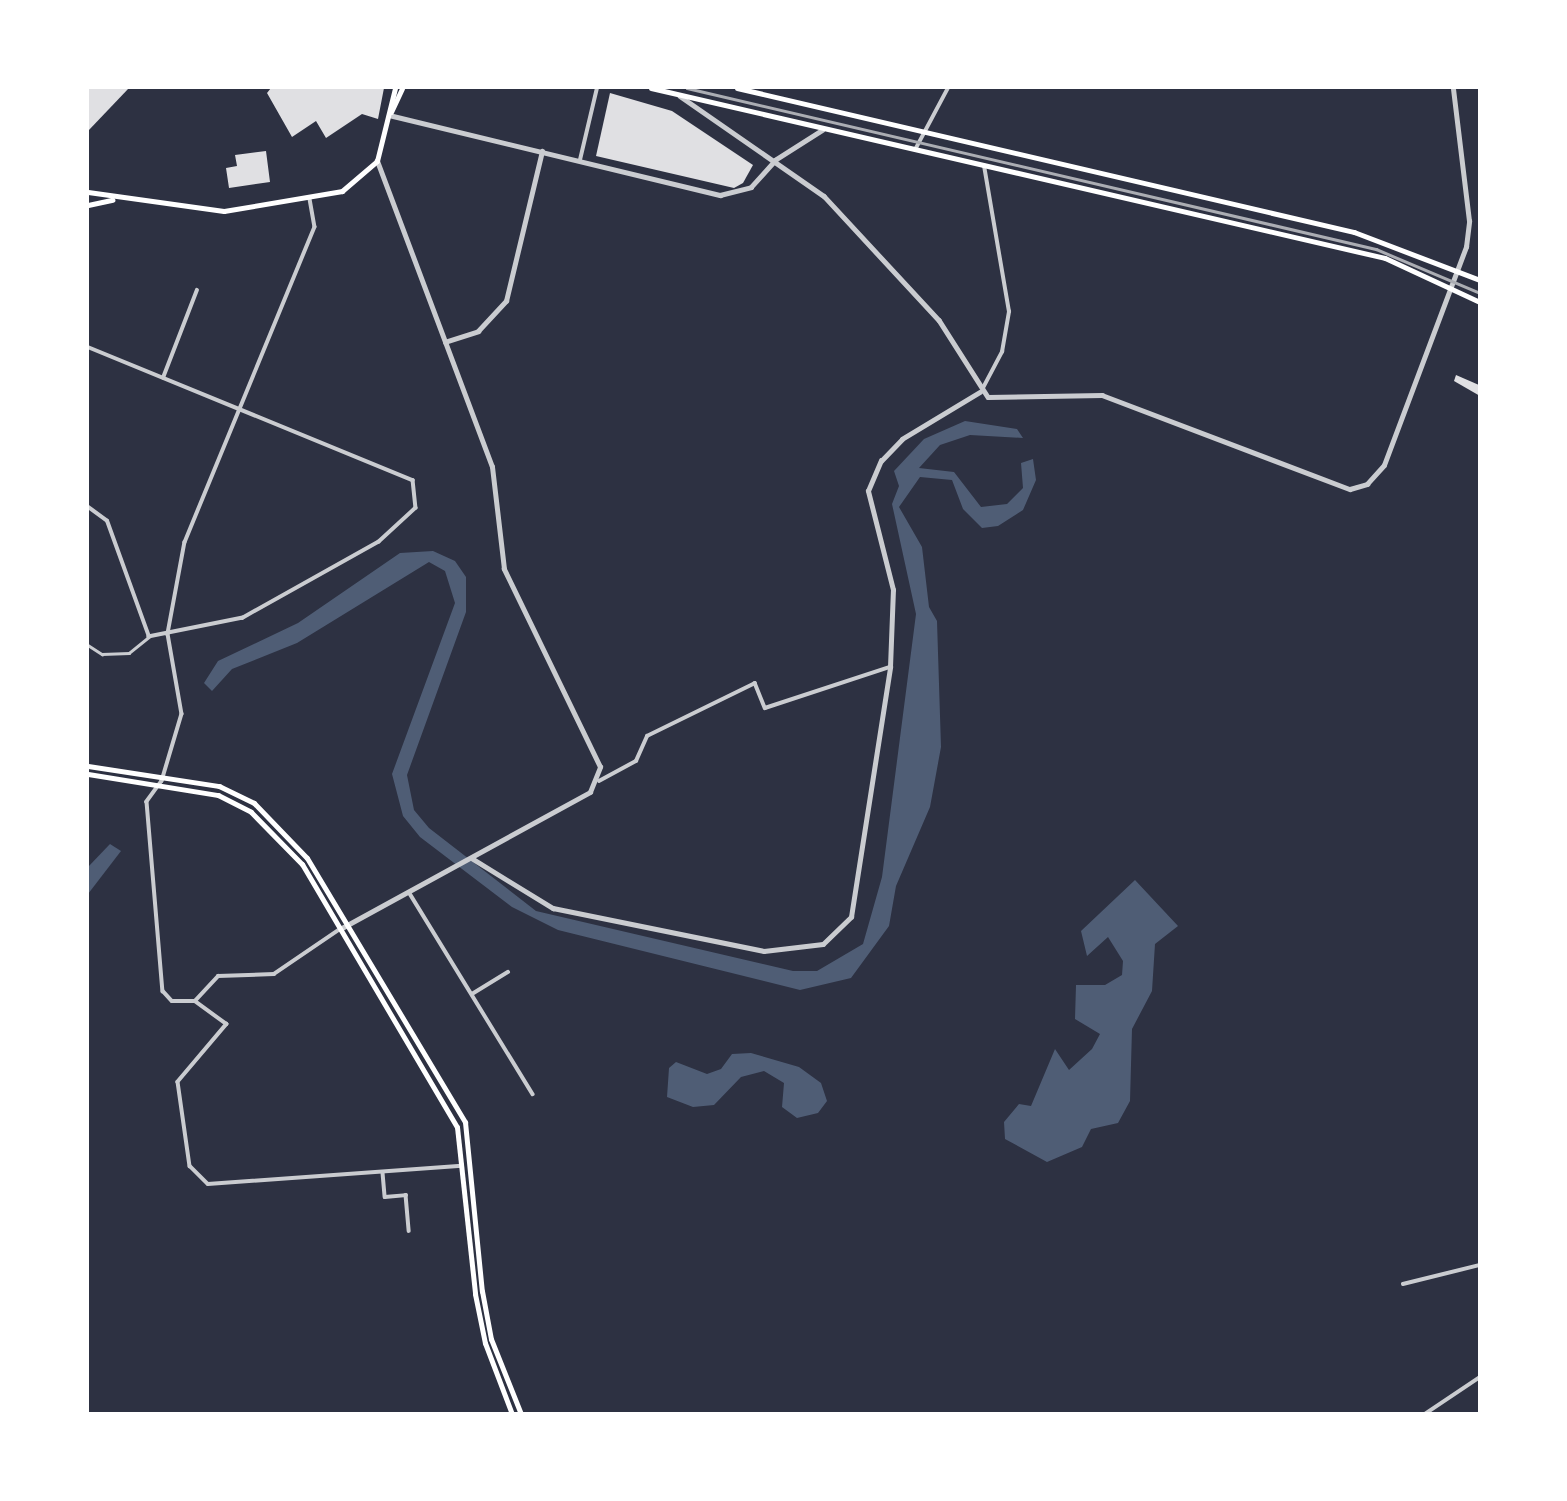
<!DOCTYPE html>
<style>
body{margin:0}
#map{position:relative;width:1567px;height:1501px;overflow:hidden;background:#2d3142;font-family:"Crimson Pro",serif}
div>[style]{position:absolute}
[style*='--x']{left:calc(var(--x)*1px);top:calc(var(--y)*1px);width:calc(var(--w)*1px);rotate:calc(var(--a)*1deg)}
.water>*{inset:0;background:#4f5d75}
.building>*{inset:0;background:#e0e0e3}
.pedestrian>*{height:2.5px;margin:-1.25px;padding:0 1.25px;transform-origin:1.25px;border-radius:1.25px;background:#caccd0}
.minor>*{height:3.5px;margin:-1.75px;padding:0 1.75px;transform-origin:1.75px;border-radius:1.75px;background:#caccd0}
.tertiary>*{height:4.5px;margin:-2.25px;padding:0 2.25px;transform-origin:2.25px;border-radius:2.25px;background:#caccd0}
.secondary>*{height:5px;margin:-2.5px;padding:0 2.5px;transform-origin:2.5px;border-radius:2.5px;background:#fff}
.primary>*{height:5px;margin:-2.5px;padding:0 2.5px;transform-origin:2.5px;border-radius:2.5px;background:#fff}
.rail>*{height:2.5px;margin:-1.25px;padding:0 1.25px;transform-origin:1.25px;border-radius:1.25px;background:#abadb3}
span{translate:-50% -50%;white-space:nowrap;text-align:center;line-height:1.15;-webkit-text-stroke:7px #fff;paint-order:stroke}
.frame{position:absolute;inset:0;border:89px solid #fff;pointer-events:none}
</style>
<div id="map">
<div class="water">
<div style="clip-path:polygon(965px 421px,1017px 429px,1023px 438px,970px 435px,940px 445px,919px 468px,954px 472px,981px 507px,1007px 504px,1023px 488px,1021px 463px,1033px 459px,1036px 480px,1023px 510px,998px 526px,982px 528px,963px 509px,952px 480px,920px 477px,899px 507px,922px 547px,929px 607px,937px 621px,941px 747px,930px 807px,896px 886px,889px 926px,851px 978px,800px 990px,558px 930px,512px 907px,420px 837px,403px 816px,392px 774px,455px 603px,445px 571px,429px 562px,297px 643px,232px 669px,212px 691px,204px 683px,218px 661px,298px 623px,400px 553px,433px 551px,455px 561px,466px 577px,466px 612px,407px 775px,414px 810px,429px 828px,536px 911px,793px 971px,817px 971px,863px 944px,882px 877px,916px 614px,892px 504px,899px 486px,894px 471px,924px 439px)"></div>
<div style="clip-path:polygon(110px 844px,121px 851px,88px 894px,88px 867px)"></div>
<div style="clip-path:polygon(1135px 880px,1178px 926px,1155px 944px,1152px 991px,1132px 1029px,1130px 1101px,1118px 1123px,1091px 1129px,1082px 1147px,1047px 1162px,1005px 1139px,1004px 1122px,1019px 1104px,1031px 1106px,1055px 1049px,1069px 1070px,1092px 1049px,1100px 1034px,1075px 1019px,1076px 985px,1105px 985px,1122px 975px,1123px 961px,1108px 937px,1087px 956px,1081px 931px)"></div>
<div style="clip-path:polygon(751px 1053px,799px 1067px,821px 1083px,827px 1101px,818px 1113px,797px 1118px,782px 1107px,784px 1083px,764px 1071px,741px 1077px,714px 1105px,693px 1107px,667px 1097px,669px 1068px,676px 1062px,707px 1074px,721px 1069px,732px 1054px)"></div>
</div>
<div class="building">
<div style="clip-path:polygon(88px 88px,129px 88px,88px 131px)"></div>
<div style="clip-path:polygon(271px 88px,384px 88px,378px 119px,362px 114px,326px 138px,316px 121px,292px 137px,267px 93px)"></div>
<div style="clip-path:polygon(610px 93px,672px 111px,753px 165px,743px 183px,734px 188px,596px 156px)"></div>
<div style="clip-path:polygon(266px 151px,270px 182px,229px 188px,226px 168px,237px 166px,235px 155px)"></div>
<div style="clip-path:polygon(1456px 375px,1479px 385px,1480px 396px,1454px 381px)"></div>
</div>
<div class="pedestrian">
<div style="--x:88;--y:645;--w:17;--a:33"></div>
<div style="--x:102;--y:654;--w:27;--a:-2"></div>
<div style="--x:129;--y:653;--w:26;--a:-39"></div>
</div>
<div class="minor">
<div style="--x:915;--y:150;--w:70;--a:-62"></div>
<div style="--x:580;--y:160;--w:74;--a:-76.7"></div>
<div style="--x:310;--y:199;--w:28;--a:80"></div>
<div style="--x:315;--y:227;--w:341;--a:112.4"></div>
<div style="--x:185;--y:542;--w:94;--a:100.5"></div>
<div style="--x:168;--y:634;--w:81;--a:80.1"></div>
<div style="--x:182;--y:714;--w:70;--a:106.6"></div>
<div style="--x:162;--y:781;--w:26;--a:126"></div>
<div style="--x:147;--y:802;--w:190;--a:85.2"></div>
<div style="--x:163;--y:991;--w:13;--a:48"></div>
<div style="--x:172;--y:1001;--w:23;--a:0"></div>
<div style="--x:195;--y:1001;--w:34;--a:-47"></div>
<div style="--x:218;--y:976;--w:56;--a:-2"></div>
<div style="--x:274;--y:974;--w:80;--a:-34.3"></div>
<div style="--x:88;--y:347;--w:351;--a:22.3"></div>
<div style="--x:413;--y:480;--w:28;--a:84"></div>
<div style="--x:416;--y:508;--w:50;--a:137.4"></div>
<div style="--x:379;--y:542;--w:156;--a:150.8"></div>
<div style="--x:243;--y:618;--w:96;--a:168.6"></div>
<div style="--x:149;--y:637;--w:123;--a:-109.9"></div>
<div style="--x:107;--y:521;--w:24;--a:-144"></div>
<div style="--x:163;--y:378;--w:94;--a:-68.9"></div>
<div style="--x:983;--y:388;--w:41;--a:-62.2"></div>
<div style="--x:1002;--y:352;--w:41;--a:-80.1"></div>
<div style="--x:1009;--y:312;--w:148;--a:-99.7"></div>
<div style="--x:599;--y:781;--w:42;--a:-28.4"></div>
<div style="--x:636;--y:761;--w:27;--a:-66"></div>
<div style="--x:647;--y:736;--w:120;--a:-26.1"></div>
<div style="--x:755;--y:683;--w:27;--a:68"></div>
<div style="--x:765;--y:708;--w:132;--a:-18.2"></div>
<div style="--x:409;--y:892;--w:237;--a:58.5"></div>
<div style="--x:472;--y:994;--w:42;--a:-31.4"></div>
<div style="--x:195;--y:1001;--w:39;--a:36"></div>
<div style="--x:227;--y:1024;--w:76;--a:130.2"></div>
<div style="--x:178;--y:1082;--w:85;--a:81.9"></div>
<div style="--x:190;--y:1166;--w:25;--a:45"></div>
<div style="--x:208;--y:1184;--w:254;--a:-4.1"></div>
<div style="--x:383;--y:1173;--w:24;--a:85"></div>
<div style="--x:385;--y:1197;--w:21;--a:-5"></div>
<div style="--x:406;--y:1195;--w:36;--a:85"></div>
<div style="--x:1403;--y:1284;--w:79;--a:-13.9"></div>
<div style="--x:1425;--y:1414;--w:66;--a:-33.9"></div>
</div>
<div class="tertiary">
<div style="--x:680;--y:96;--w:175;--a:34.8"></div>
<div style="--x:824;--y:196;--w:169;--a:47.2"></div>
<div style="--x:939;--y:320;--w:91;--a:57.5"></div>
<div style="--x:988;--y:397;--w:114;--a:-1"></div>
<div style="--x:1102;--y:395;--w:265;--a:20.8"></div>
<div style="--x:1350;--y:489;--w:18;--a:-16"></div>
<div style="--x:1367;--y:484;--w:25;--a:-48"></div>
<div style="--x:1384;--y:465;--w:233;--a:-69.4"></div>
<div style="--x:1466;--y:247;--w:26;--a:-83"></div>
<div style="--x:1469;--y:221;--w:134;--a:-96.9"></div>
<div style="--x:389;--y:115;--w:341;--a:13.6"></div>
<div style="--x:720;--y:195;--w:32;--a:-14"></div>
<div style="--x:751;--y:187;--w:36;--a:-48"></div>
<div style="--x:775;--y:160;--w:56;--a:-32.6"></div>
<div style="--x:445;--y:342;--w:35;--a:-18"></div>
<div style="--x:478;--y:331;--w:41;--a:-47"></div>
<div style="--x:506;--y:301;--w:154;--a:-76.5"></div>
<div style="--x:473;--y:859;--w:94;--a:31.5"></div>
<div style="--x:553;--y:908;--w:215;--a:11.5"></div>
<div style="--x:764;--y:951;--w:59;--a:-6.8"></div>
<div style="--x:823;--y:944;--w:39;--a:-44"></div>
<div style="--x:851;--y:917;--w:253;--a:-81.1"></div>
<div style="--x:890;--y:667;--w:77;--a:-87.8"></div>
<div style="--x:893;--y:590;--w:102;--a:-104.2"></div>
<div style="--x:868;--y:491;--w:33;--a:-67"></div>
<div style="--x:881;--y:461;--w:30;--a:-46"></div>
<div style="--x:902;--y:439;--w:91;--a:-31.1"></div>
<div style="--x:340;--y:929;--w:285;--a:-28.7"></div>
<div style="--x:590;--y:792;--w:27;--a:-68"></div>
<div style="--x:600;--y:767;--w:220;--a:-115.9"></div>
<div style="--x:504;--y:569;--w:103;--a:-96.7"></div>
<div style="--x:492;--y:467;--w:327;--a:-110.6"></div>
</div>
<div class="secondary">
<div style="--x:88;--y:766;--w:133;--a:8.7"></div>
<div style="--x:219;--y:786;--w:39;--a:26"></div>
<div style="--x:254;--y:803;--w:76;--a:46.1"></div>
<div style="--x:307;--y:858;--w:308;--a:59.1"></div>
<div style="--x:465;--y:1122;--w:170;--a:84.3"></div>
<div style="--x:482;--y:1291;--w:49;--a:79.4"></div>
<div style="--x:491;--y:1339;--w:81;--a:68.2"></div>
<div style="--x:88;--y:774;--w:132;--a:9.2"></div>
<div style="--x:218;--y:795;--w:37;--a:27"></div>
<div style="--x:251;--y:812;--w:73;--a:45.6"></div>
<div style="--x:302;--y:864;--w:305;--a:59.5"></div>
<div style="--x:457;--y:1127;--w:168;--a:83.8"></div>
<div style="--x:475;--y:1294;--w:50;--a:78.5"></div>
<div style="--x:485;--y:1343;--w:76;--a:69.2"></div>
</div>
<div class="primary">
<div style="--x:651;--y:88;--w:753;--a:13.04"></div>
<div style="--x:1385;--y:258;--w:105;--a:24.9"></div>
<div style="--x:737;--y:88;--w:634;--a:13.14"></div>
<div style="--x:1354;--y:232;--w:135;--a:20.9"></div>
<div style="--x:391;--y:112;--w:26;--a:-65"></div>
<div style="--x:88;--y:192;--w:137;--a:8"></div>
<div style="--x:224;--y:211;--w:120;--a:-9.6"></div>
<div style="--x:342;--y:191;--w:46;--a:-40.6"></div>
<div style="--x:377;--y:161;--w:75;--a:-76.1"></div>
<div style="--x:88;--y:205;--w:25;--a:-12"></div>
</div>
<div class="rail">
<div style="--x:687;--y:88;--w:708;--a:13.15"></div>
<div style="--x:1376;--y:249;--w:113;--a:22.9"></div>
</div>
<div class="frame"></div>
</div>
